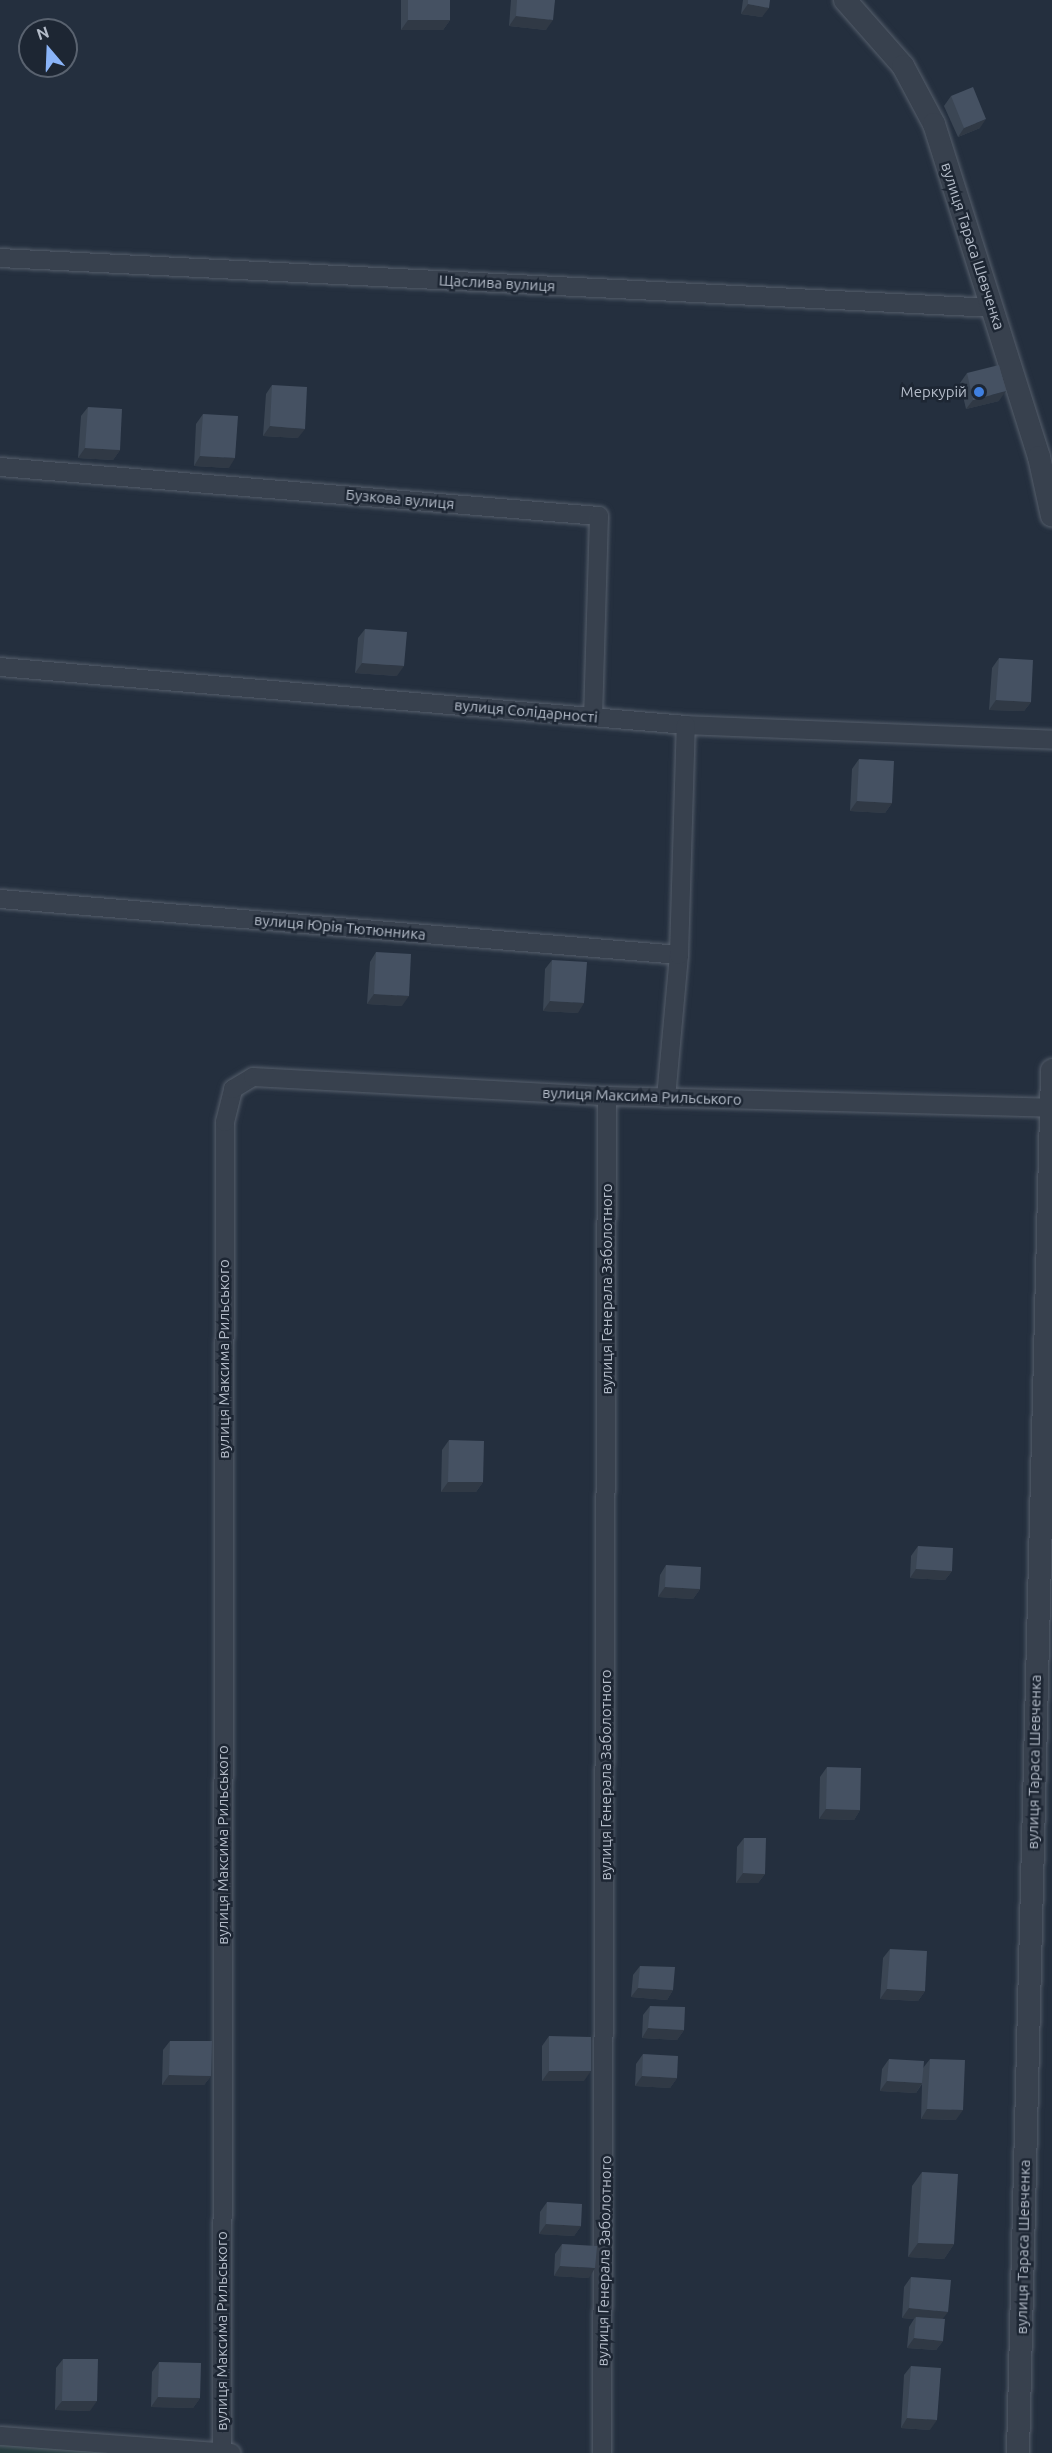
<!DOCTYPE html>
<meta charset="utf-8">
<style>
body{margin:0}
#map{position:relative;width:1052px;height:2453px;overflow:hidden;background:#242f3e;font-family:Ubuntu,sans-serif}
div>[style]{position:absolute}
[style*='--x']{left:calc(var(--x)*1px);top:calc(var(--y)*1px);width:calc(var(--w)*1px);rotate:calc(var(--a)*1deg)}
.green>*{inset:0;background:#263c3f}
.roads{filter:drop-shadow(0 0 2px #565f6c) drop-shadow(0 0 2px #565f6c)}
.minor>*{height:18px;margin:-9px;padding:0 9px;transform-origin:9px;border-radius:9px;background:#38414e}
.tertiary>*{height:22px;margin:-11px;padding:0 11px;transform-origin:11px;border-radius:11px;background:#38414e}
.wall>*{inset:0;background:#3b4654}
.shaded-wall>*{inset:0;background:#303945}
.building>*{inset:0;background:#455162}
.dots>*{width:16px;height:16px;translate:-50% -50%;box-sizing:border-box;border:3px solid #1d2633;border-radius:50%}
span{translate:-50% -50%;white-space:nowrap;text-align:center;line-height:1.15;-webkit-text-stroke:5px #1d2633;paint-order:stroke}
.street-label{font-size:15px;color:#b4bcc9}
.poi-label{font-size:15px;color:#b4bcc9}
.right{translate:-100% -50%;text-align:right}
.north{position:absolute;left:18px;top:18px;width:60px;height:60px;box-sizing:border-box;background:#1d2633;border:2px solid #59626f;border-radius:50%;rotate:341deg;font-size:16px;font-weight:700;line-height:24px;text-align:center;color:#b4bcc9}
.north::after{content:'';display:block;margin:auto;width:21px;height:27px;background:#8ab4f8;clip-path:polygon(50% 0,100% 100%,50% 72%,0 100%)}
</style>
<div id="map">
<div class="green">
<div style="clip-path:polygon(0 2436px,231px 2453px,0 2453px)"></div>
</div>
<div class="roads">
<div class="minor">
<div style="--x:0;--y:258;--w:994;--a:2.88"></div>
<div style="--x:0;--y:467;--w:601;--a:4.68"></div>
<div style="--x:599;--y:516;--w:200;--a:91.7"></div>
<div style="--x:0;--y:667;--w:688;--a:4.83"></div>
<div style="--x:686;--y:725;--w:366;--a:2.3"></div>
<div style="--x:0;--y:899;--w:681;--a:4.71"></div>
<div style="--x:666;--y:1098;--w:144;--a:-84.8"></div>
<div style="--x:679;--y:955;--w:230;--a:-88.3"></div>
<div style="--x:0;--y:2436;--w:232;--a:4.2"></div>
<div style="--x:222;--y:2451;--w:1329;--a:-89.87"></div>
<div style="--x:225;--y:1122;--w:34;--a:-76"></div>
<div style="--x:233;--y:1089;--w:23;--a:-31"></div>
<div style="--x:253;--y:1077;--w:355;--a:3.1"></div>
<div style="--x:607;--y:1096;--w:445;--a:1.5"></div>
<div style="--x:602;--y:2453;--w:1357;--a:-89.79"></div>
</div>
<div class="tertiary">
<div style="--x:845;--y:0;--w:88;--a:48.7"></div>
<div style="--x:903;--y:66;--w:66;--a:61.9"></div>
<div style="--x:934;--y:124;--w:349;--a:72.5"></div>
<div style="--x:1039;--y:457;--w:60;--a:77.6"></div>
<div style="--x:1018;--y:2453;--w:1383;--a:-88.59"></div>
</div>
</div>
<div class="wall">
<div style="clip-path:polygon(401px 0,450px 0,450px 20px,443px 30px,401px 30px)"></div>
<div style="clip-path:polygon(511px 0,555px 0,546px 30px,509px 26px)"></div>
<div style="clip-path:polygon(743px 0,770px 0,762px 17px,741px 14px)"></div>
<div style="clip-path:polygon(951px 96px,980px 128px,958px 137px,944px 106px)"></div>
<div style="clip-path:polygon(967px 373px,999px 401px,966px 409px,960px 383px)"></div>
<div style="clip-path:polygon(272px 385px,298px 438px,263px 436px,266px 394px)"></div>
<div style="clip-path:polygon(88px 407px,120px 450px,113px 460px,78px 458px,81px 416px)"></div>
<div style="clip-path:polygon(203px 414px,229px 468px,194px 466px,196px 424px)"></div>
<div style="clip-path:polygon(365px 629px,397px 676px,355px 673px,358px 638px)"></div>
<div style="clip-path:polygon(999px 658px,1031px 702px,1024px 711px,989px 710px,992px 668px)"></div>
<div style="clip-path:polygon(859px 759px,892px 803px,885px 813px,850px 811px,852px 769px)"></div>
<div style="clip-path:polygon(376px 952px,402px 1006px,367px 1004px,370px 962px)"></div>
<div style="clip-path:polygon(552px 960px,578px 1013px,543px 1011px,545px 969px)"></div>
<div style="clip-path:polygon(449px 1440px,483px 1482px,476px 1492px,441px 1492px,442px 1450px)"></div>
<div style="clip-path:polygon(918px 1546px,952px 1571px,945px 1580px,910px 1578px,911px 1556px)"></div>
<div style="clip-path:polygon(666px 1565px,700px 1589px,693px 1599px,658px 1597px,660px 1575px)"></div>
<div style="clip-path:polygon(827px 1767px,860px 1810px,854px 1820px,819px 1819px,820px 1777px)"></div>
<div style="clip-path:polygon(744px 1838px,765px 1874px,758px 1883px,736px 1883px,737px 1847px)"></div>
<div style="clip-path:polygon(890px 1949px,925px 1991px,918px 2001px,880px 1999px,883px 1958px)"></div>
<div style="clip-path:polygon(640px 1966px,673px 1990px,667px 2000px,631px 1997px,633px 1975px)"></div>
<div style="clip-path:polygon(650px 2006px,684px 2030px,677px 2040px,642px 2038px,643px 2015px)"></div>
<div style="clip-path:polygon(549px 2036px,584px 2081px,542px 2081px,542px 2046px)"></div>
<div style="clip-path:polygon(170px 2041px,211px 2076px,204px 2085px,162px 2085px,163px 2050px)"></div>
<div style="clip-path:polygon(643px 2054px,677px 2078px,670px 2088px,635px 2086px,636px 2064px)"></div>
<div style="clip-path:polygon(889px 2059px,923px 2068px,930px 2059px,956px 2120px,921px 2119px,922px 2084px,916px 2093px,880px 2091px,882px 2069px)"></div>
<div style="clip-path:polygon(922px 2172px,954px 2244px,944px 2259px,908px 2257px,912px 2186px)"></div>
<div style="clip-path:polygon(547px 2202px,581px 2226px,574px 2236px,539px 2234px,540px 2212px)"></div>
<div style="clip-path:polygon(562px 2244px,589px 2278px,554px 2276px,555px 2254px)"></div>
<div style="clip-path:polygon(911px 2277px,942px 2319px,943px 2341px,936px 2350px,907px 2348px,909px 2327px,914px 2319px,902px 2318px,904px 2287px)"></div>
<div style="clip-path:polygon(63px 2359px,90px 2411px,55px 2410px,56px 2368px)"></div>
<div style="clip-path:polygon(159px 2362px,200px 2398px,193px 2408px,151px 2407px,152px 2372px)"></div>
<div style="clip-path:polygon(911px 2366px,930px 2430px,901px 2428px,904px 2375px)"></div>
</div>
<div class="shaded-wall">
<div style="clip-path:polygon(748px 4px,769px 8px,762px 17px,741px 14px)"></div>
<div style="clip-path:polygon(516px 16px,553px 20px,546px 30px,509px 26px)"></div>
<div style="clip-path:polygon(408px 20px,450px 20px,443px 30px,401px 30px)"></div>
<div style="clip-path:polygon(986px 119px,980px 128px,958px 137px,964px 128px)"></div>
<div style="clip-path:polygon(1006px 391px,999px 401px,966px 409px,973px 400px)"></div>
<div style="clip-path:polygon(270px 426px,305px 429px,298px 438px,263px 436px)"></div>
<div style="clip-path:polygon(85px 448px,120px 450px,113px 460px,78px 458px)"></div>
<div style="clip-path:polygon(200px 456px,235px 458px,229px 468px,194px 466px)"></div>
<div style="clip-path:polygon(362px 663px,404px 666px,397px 676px,355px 673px)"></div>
<div style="clip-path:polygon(996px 700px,1031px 702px,1024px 711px,989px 710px)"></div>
<div style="clip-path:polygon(857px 801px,892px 803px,885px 813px,850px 811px)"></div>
<div style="clip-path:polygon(374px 994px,409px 996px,402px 1006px,367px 1004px)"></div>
<div style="clip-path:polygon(550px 1001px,584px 1003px,578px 1013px,543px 1011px)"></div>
<div style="clip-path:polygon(448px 1482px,483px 1482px,476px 1492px,441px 1492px)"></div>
<div style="clip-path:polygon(916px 1569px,952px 1571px,945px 1580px,910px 1578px)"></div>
<div style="clip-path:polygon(665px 1587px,700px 1589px,693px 1599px,658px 1597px)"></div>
<div style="clip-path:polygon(826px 1809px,860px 1810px,854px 1820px,819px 1819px)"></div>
<div style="clip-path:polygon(743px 1873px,765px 1874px,758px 1883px,736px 1883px)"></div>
<div style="clip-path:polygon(638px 1988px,673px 1990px,667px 2000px,631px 1997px)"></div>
<div style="clip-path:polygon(887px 1989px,925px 1991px,918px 2001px,880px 1999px)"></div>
<div style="clip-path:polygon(648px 2028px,684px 2030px,677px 2040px,642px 2038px)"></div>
<div style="clip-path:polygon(549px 2071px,591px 2071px,584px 2081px,542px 2081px)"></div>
<div style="clip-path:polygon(169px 2075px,211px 2076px,204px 2085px,162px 2085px)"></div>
<div style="clip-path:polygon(642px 2076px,677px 2078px,670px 2088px,635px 2086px)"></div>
<div style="clip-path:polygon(887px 2081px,922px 2083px,916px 2093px,880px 2091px)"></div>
<div style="clip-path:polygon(927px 2109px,963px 2110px,956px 2120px,921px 2119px)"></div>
<div style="clip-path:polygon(546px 2224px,581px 2226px,574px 2236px,539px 2234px)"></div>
<div style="clip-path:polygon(918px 2243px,954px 2244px,944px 2259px,908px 2257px)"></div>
<div style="clip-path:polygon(560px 2266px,595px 2268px,589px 2278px,554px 2276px)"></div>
<div style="clip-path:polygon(909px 2308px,948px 2312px,941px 2321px,916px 2317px,914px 2319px,902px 2318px)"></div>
<div style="clip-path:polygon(914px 2338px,943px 2341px,936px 2350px,907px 2348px)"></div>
<div style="clip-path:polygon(158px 2397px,200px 2398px,193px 2408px,151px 2407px)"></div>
<div style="clip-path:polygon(62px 2401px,97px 2401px,90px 2411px,55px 2410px)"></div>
<div style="clip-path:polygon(907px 2418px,937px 2420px,930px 2430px,901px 2428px)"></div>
</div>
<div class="building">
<div style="clip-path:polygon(408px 0,450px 0,450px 20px,408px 20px)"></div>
<div style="clip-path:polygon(517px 0,555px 0,553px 20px,516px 16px)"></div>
<div style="clip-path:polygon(748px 0,770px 0,769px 8px,748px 4px)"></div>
<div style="clip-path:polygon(973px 87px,986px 119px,964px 128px,951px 96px)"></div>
<div style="clip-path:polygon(999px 365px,1006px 391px,973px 400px,967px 373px)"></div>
<div style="clip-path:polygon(272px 385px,307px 387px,305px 429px,270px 426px)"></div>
<div style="clip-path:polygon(88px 407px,122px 409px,120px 450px,85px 448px)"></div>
<div style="clip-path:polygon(203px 414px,238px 416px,235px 458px,200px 456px)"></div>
<div style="clip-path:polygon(365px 629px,407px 632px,404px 666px,362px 663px)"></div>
<div style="clip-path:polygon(999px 658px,1033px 660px,1031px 702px,996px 700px)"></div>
<div style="clip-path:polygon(859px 759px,894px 761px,892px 803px,857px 801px)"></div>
<div style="clip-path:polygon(376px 952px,411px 954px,409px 996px,374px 994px)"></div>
<div style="clip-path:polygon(552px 960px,587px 962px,584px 1003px,550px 1001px)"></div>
<div style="clip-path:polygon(449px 1440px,484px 1441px,483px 1482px,448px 1482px)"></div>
<div style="clip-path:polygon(918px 1546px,953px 1548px,952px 1571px,916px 1569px)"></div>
<div style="clip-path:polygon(666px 1565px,701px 1567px,700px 1589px,665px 1587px)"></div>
<div style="clip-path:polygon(827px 1767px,861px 1768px,860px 1810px,826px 1809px)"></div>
<div style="clip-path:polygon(744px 1838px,766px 1838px,765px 1874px,743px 1873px)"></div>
<div style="clip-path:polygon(890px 1949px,927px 1951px,925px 1991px,887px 1989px)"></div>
<div style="clip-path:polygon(640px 1966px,675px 1967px,673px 1990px,638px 1988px)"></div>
<div style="clip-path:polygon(650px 2006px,685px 2007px,684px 2030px,648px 2028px)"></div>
<div style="clip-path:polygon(549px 2036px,591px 2037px,591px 2071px,549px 2071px)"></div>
<div style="clip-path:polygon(170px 2041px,212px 2041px,211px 2076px,169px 2075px)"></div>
<div style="clip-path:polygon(643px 2054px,678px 2056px,677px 2078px,642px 2076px)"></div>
<div style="clip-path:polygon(889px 2059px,924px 2061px,922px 2083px,887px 2081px)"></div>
<div style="clip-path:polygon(930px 2059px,965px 2060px,963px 2110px,927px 2109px)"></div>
<div style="clip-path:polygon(922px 2172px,958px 2174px,954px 2244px,918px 2243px)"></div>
<div style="clip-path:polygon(547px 2202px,582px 2204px,581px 2226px,546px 2224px)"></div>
<div style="clip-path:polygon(562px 2244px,597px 2246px,595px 2268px,560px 2266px)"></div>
<div style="clip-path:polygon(911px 2277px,951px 2280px,948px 2312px,909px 2308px)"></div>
<div style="clip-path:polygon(916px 2317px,945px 2319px,943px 2341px,914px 2338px)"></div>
<div style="clip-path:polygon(63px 2359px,98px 2359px,97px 2401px,62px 2401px)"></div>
<div style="clip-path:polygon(159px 2362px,201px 2363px,200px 2398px,158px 2397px)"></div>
<div style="clip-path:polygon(911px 2366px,941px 2368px,937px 2420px,907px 2418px)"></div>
</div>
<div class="dots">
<div style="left:979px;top:392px;background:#3f7fe0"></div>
</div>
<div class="street-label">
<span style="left:973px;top:246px;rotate:72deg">вулиця Тараса Шевченка</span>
<span style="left:497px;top:283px;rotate:3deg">Щаслива вулиця</span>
<span style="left:400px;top:499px;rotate:5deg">Бузкова вулиця</span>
<span style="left:526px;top:711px;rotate:5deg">вулиця Солідарності</span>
<span style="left:340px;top:927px;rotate:5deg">вулиця Юрія Тютюнника</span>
<span style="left:642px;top:1096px;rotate:2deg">вулиця Максима Рильського</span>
<span style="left:607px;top:1289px;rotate:-90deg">вулиця Генерала Заболотного</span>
<span style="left:224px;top:1359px;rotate:-90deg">вулиця Максима Рильського</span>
<span style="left:1034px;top:1762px;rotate:-89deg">вулиця Тараса Шевченка</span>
<span style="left:606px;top:1775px;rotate:-90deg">вулиця Генерала Заболотного</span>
<span style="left:223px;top:1845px;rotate:-90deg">вулиця Максима Рильського</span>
<span style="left:1023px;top:2247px;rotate:-89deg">вулиця Тараса Шевченка</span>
<span style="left:604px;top:2261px;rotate:-89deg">вулиця Генерала Заболотного</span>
<span style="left:222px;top:2331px;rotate:-90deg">вулиця Максима Рильського</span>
</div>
<div class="poi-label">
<span class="right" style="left:967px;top:392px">Меркурій</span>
</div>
<div class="north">N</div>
</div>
